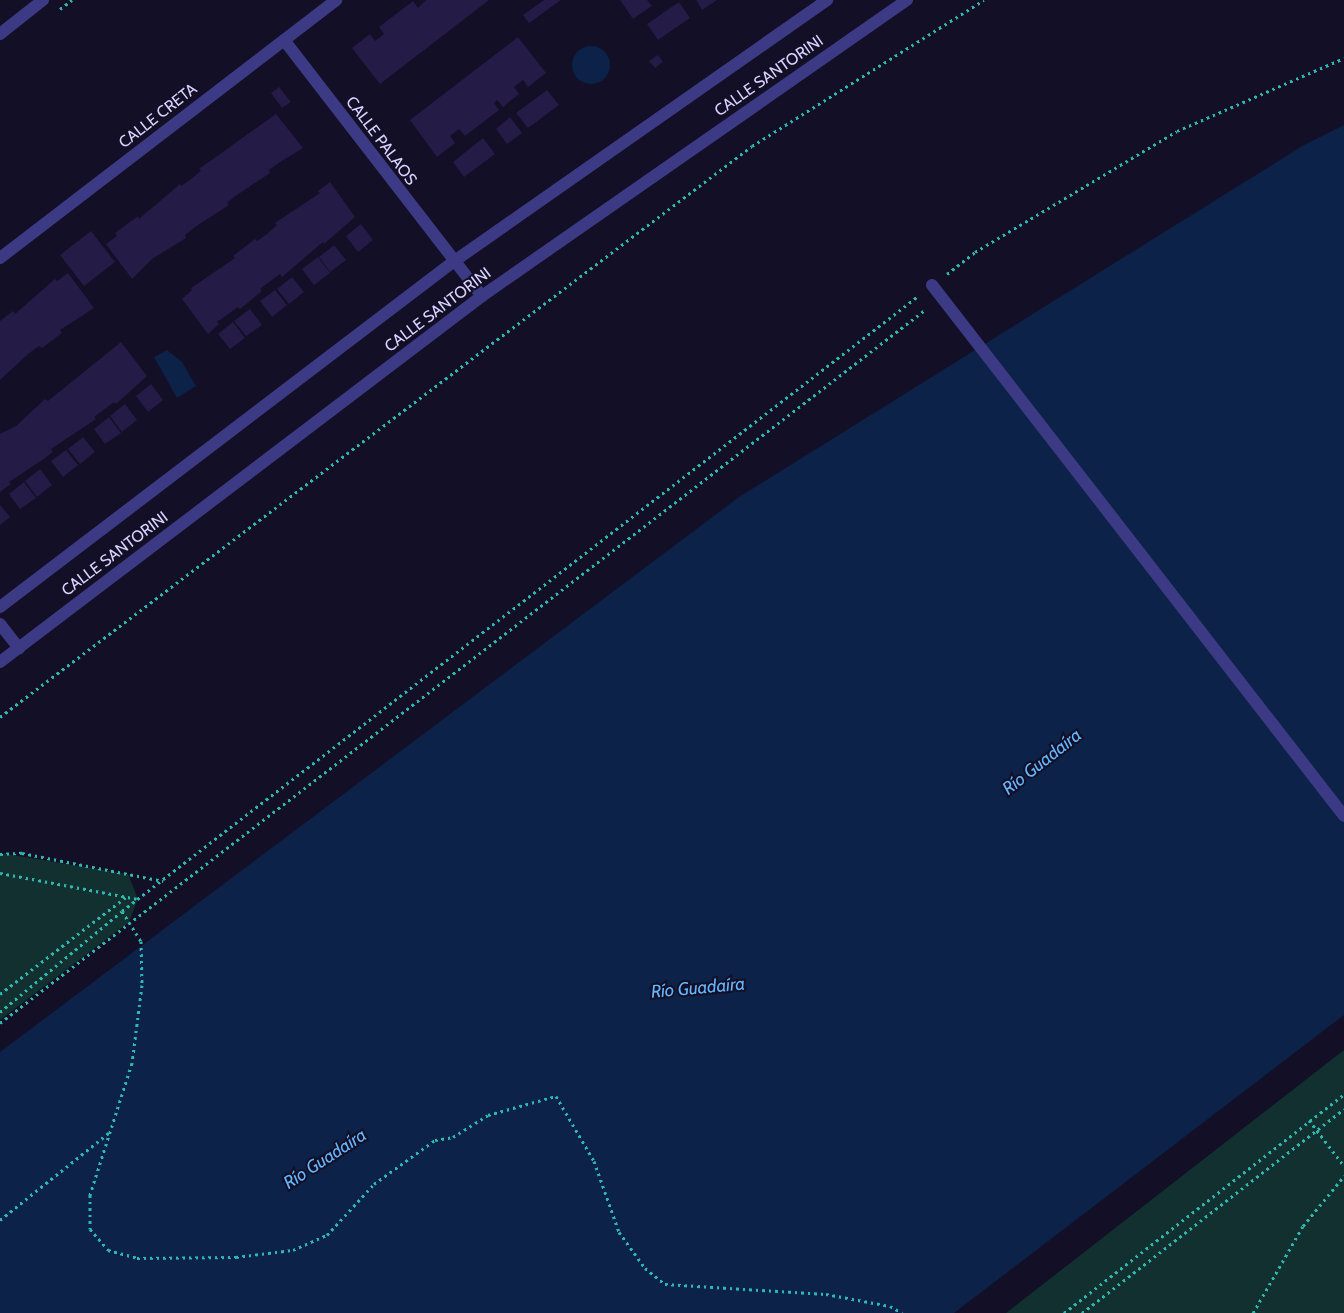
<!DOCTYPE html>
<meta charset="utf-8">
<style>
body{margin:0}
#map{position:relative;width:1344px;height:1313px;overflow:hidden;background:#130f26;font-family:Cabin,sans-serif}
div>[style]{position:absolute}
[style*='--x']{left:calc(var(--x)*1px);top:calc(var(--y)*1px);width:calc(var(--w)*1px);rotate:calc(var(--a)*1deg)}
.green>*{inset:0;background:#12302f}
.water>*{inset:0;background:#0c2248}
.round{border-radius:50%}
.building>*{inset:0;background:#241b47}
.path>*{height:3px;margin-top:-1.5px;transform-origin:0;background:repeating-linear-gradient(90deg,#2fb8b0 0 2.5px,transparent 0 6.5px)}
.minor>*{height:12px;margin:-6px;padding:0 6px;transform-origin:6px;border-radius:6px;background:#3d3a85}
.tertiary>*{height:12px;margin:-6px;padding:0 6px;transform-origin:6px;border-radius:6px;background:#3d3a85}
span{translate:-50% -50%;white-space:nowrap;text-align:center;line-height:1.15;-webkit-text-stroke:4px #130f26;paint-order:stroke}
.street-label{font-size:16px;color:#d9d4ff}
.water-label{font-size:18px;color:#62b6ff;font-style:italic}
</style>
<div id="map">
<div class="green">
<div style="clip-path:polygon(0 853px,128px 874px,138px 899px,129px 922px,0 1020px)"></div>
<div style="clip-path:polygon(1344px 1050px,1344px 1313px,1006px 1313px)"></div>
</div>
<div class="water">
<div class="round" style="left:572px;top:46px;width:38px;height:38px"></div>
<div style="clip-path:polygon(1344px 125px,1344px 1015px,954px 1313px,0 1313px,0 1052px,739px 497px,1304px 145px)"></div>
<div style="clip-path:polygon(167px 350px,182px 362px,196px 386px,177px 398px,154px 357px)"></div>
</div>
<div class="building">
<div style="clip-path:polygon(426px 0,489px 0,380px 84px,352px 48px,370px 34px,375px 41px,384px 34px,379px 27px,413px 1px,418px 8px)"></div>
<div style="clip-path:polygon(544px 0,561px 0,529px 23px,523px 15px)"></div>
<div style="clip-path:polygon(620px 0,647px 0,652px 6px,633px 19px)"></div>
<div style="clip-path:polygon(696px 0,717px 0,702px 10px)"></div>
<div style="clip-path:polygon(679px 2px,690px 18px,658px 40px,647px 24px)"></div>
<div style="clip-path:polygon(518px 37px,546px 73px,528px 87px,523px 80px,514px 87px,519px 94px,503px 107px,497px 100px,494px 103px,499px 110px,465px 136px,459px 129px,450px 136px,455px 143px,437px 157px,410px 120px)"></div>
<div style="clip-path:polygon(658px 55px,663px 62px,655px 68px,649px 61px)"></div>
<div style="clip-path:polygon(279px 87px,291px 102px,282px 108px,271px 93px)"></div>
<div style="clip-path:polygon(547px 90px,559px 105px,528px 128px,516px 113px)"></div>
<div style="clip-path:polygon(276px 114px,303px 148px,280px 162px,269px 170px,270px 173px,234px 197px,227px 203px,229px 205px,195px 227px,185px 235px,186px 238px,152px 259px,132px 279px,106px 244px,117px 236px,115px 233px,138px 216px,139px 219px,180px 184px,181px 186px,191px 179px,201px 171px,199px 169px)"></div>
<div style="clip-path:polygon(510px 117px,522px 133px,507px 144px,496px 129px)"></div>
<div style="clip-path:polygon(483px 138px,495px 154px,464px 177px,453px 162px)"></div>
<div style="clip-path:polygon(330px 182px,355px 217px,324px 244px,323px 242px,282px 277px,280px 274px,260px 289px,262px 291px,240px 309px,238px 307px,217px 322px,219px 324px,208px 334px,182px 299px,192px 290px,191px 288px,235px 258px,233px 256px,255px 239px,257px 241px,267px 234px,277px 225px,275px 223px,320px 193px,318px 191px)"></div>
<div style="clip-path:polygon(361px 224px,373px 240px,358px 252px,346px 236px)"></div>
<div style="clip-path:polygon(91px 231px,115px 262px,84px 286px,60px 255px)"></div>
<div style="clip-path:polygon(334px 245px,346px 260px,330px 272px,319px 257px)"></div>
<div style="clip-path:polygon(318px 257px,330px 273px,314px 285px,302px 269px)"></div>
<div style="clip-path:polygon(68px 273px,94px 308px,60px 330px,62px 333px,42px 348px,39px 346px,28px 354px,0 380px,0 321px,13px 311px,15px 314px,55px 279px,57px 281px)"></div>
<div style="clip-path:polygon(292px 277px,304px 292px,289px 304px,277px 289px)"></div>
<div style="clip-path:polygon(275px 290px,287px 305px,272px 317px,260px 301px)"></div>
<div style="clip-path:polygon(250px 309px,262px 325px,246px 336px,234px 321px)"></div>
<div style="clip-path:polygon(233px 322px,245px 338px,230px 349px,218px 334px)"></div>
<div style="clip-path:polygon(121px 342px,147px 376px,116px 404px,114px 402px,94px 417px,96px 419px,51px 449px,53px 452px,42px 460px,9px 482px,11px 484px,0 492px,0 434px,16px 426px,45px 399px,48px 401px)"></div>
<div style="clip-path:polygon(151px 384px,163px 400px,148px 412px,136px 396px)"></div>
<div style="clip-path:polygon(125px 404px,137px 420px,122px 432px,110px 416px)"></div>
<div style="clip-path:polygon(109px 417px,121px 433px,105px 444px,94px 429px)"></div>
<div style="clip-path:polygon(83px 437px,95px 452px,80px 464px,68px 449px)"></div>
<div style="clip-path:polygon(66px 450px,78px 465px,63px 477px,51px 461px)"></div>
<div style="clip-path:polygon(40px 469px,52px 485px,37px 497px,25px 481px)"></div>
<div style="clip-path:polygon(24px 482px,36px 498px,20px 509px,9px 494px)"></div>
<div style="clip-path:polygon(0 505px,10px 517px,0 525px)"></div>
</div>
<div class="path">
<div style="--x:60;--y:9;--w:15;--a:-37"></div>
<div style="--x:947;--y:274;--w:36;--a:-38"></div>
<div style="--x:975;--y:252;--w:235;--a:-30.9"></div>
<div style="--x:1177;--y:131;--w:182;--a:-23.6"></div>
<div style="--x:0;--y:717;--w:944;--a:-37.21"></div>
<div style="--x:752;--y:146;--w:274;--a:-32.2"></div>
<div style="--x:0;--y:854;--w:22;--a:-3"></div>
<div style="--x:22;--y:853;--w:144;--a:11.2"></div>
<div style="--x:0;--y:873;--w:139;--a:10.7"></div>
<div style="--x:122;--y:911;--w:36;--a:58"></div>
<div style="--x:141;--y:941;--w:44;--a:88.7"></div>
<div style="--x:142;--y:985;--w:79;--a:97.3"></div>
<div style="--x:132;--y:1063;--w:139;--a:107.7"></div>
<div style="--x:90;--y:1195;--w:34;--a:90"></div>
<div style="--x:90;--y:1229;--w:28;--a:49"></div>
<div style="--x:108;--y:1250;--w:30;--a:15"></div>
<div style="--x:137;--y:1258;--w:99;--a:-0.6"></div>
<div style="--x:236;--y:1257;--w:57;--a:-7"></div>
<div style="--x:293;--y:1250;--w:37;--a:-24"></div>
<div style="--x:327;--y:1235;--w:69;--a:-47.3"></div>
<div style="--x:374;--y:1184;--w:75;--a:-35.8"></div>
<div style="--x:435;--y:1140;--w:18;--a:-9"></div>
<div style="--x:453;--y:1137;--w:41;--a:-32.2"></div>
<div style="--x:488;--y:1115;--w:71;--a:-15.6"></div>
<div style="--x:556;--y:1096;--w:75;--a:59.7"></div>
<div style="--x:594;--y:1161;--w:75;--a:70.6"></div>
<div style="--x:619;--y:1232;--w:44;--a:54.2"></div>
<div style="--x:645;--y:1268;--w:26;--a:39"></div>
<div style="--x:665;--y:1284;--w:161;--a:3.6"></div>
<div style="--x:826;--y:1294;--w:65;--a:10.6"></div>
<div style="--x:890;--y:1306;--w:14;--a:30"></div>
<div style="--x:0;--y:994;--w:159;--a:-37.6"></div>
<div style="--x:0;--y:1012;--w:158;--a:-39.6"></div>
<div style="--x:122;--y:911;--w:1006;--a:-37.69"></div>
<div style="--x:0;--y:1023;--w:1169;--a:-37.63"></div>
<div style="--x:1309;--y:1120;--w:58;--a:52.7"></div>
<div style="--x:0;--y:1220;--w:142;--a:-38.7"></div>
<div style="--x:1064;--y:1313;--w:355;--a:-38"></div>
<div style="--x:1082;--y:1313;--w:332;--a:-37.9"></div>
<div style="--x:1253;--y:1313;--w:100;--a:-60.1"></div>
<div style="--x:1303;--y:1226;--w:65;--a:-50.6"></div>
</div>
<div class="minor">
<div style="--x:0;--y:34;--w:55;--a:-38.3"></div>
<div style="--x:284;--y:40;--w:324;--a:52.3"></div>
<div style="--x:0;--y:258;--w:424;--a:-37.5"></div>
<div style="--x:932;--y:285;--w:672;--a:52.19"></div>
<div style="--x:0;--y:624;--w:31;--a:52"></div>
</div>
<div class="tertiary">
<div style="--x:0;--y:607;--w:569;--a:-37.29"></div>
<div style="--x:453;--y:262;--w:457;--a:-35"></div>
<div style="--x:0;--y:662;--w:605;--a:-37.21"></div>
<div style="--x:482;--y:296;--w:518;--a:-34.86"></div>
</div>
<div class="street-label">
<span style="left:769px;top:76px;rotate:-35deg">CALLE SANTORINI</span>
<span style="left:158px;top:116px;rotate:-38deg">CALLE CRETA</span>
<span style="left:381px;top:141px;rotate:53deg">CALLE PALAOS</span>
<span style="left:438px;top:310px;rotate:-37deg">CALLE SANTORINI</span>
<span style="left:115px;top:554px;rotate:-37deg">CALLE SANTORINI</span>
</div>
<div class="water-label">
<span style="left:1042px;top:762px;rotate:-38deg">Río Guadaíra</span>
<span style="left:698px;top:988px;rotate:-5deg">Río Guadaíra</span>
<span style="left:325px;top:1159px;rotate:-33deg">Río Guadaíra</span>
</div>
</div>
